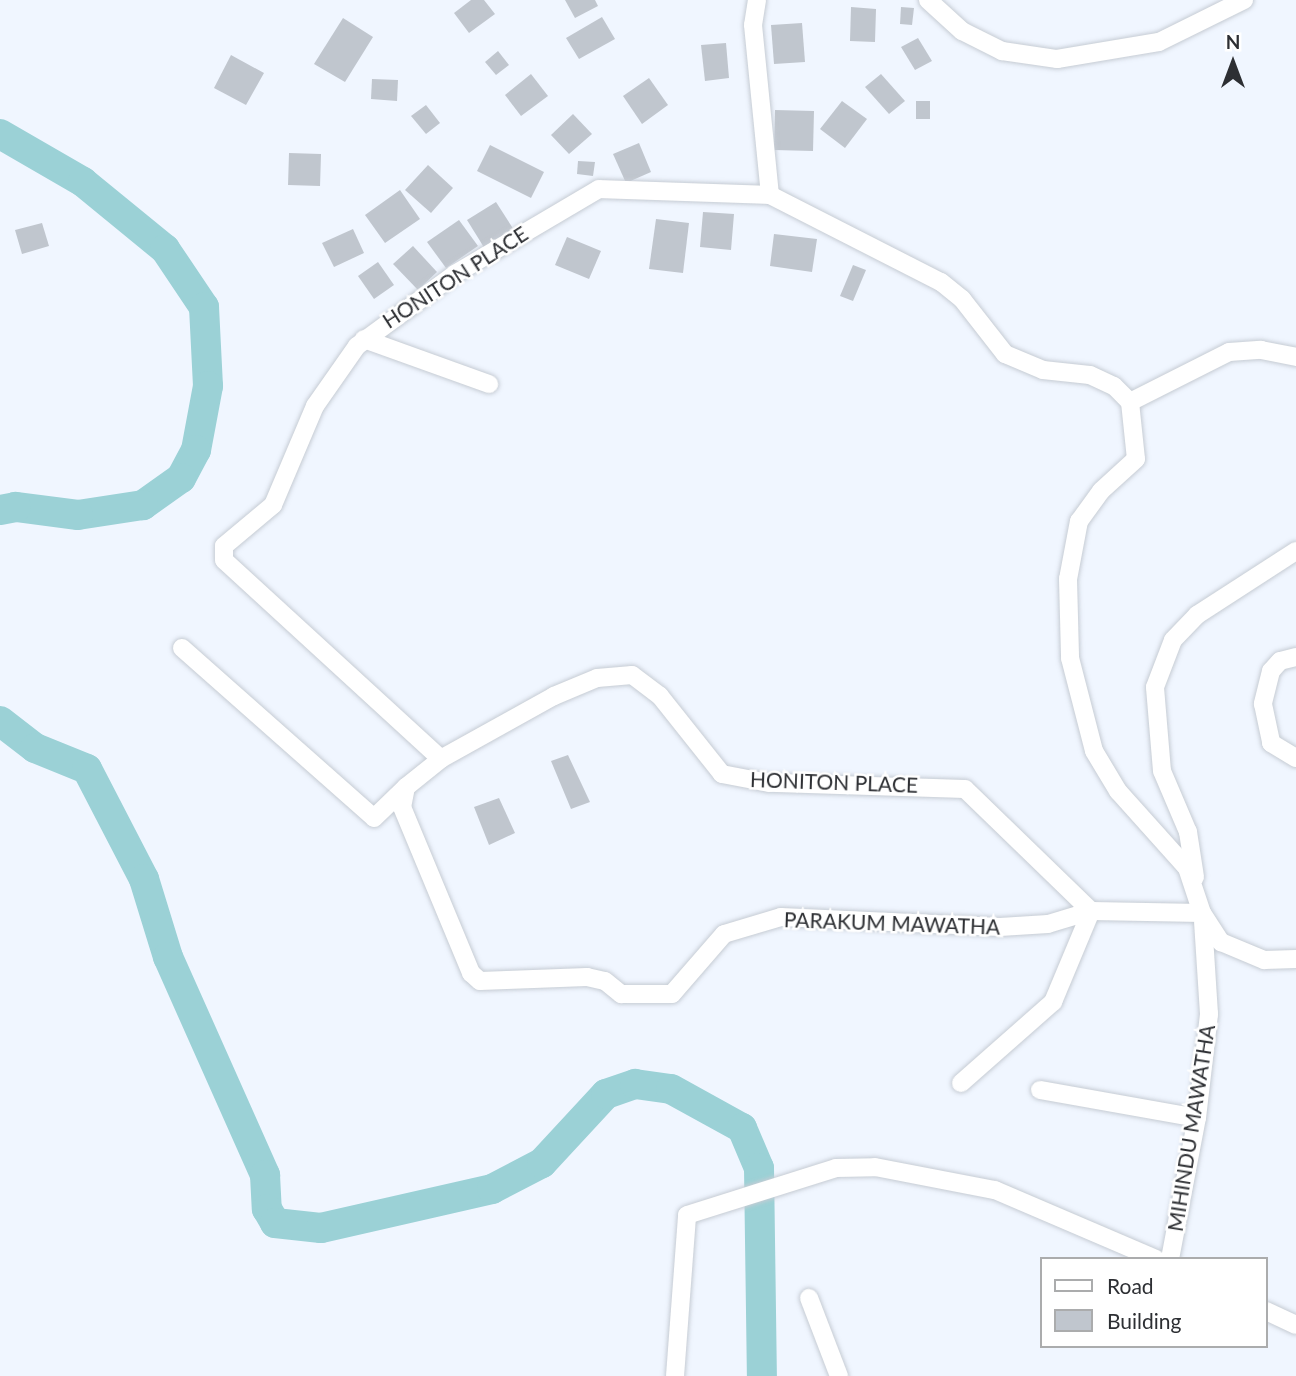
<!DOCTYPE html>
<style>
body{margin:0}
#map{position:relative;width:1296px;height:1376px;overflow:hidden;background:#f0f6ff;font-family:Lato,sans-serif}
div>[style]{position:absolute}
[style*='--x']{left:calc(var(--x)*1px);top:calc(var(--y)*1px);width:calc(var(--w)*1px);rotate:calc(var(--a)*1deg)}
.river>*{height:30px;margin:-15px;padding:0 15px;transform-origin:15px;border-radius:15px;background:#9bd1d6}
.building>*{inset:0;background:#c0c6ce}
.roads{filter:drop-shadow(0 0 2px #c6ccd4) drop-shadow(0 0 2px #c6ccd4)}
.minor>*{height:18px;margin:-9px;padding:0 9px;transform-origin:9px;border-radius:9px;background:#fff}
span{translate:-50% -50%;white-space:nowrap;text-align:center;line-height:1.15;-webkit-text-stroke:5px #fff;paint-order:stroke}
.street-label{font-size:21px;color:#2d2f33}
.legend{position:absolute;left:1040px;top:1257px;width:228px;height:91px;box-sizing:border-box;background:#fff;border:2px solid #abacad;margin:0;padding:9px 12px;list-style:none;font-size:21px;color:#2d2f33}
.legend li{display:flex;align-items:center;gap:14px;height:35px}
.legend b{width:35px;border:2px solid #abacad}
.north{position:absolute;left:1198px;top:28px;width:70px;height:70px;-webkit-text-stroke:5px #fff;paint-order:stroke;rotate:0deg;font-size:19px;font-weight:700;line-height:28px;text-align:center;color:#2d2f33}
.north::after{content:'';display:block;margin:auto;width:24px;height:32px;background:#2d2f33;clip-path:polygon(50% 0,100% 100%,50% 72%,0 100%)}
</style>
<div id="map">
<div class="river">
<div style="--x:0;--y:134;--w:96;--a:30"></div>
<div style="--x:83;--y:182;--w:106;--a:39.3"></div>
<div style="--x:165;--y:249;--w:70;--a:56.1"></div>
<div style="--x:204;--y:307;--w:79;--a:87.1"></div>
<div style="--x:208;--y:386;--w:65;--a:100.6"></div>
<div style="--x:196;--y:450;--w:32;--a:118"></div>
<div style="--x:181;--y:478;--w:47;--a:144.6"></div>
<div style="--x:143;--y:505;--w:66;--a:171.3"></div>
<div style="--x:78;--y:515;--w:63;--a:-172.6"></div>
<div style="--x:16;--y:507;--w:16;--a:169"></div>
<div style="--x:0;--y:721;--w:44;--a:37.6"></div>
<div style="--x:35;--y:748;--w:56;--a:22"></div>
<div style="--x:87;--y:769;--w:124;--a:62.6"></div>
<div style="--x:144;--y:879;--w:82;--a:72.9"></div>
<div style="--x:168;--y:957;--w:239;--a:66"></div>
<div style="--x:265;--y:1175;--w:34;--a:87"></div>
<div style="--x:267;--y:1209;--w:16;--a:60"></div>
<div style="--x:275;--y:1223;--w:46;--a:6.2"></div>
<div style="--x:321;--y:1228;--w:175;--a:-12.8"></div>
<div style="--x:492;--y:1189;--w:56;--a:-27.5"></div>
<div style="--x:542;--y:1163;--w:94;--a:-47.2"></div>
<div style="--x:606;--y:1094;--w:31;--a:-19"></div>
<div style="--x:635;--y:1084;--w:36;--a:8"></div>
<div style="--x:671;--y:1089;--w:81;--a:28.8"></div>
<div style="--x:742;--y:1128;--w:43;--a:67"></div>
<div style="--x:759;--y:1168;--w:208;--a:89.2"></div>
</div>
<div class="building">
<div style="clip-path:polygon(471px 0,484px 0,495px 14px,469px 33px,454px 13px)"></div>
<div style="clip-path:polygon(565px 0,595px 0,598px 6px,575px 18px)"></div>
<div style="clip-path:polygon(851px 7px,876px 9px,875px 42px,850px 41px)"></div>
<div style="clip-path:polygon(901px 7px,914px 8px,912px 25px,900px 24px)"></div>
<div style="clip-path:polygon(602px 17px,615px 39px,579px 59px,566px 38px)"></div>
<div style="clip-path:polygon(343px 18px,373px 37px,345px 82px,314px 64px)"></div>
<div style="clip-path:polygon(802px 23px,805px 62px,774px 64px,771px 25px)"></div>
<div style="clip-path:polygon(918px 38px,932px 61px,915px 70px,901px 47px)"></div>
<div style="clip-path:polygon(726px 43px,729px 78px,705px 81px,701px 45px)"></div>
<div style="clip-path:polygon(498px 51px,509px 65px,496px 75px,485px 62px)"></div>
<div style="clip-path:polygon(231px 55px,264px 73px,246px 105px,214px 88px)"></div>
<div style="clip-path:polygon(531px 74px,548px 96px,521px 116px,505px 95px)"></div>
<div style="clip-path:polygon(881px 74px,905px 101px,889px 114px,865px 87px)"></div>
<div style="clip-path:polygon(649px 78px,668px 105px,642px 124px,623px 96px)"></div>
<div style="clip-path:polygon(372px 79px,398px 80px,397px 101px,371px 99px)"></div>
<div style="clip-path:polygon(842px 101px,867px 119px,845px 148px,820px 129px)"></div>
<div style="clip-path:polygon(916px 101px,930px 101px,930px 119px,916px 119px)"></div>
<div style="clip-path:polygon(426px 105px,440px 123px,426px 134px,411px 116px)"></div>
<div style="clip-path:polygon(775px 110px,814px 111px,813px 151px,774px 150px)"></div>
<div style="clip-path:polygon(573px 114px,592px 134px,569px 154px,551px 135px)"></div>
<div style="clip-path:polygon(639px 143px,651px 172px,626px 183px,613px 154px)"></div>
<div style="clip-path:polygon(490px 145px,544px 172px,531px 198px,477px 171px)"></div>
<div style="clip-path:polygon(289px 153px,321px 154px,320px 186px,288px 185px)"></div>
<div style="clip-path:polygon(578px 161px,595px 162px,593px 176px,577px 174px)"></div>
<div style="clip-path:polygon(428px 165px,453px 188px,431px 213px,405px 190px)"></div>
<div style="clip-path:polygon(400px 190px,420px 219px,385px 243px,365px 215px)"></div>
<div style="clip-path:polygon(496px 202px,514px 230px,485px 249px,467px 220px)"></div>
<div style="clip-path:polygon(703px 212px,734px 214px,731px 250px,700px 247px)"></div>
<div style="clip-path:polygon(656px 219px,689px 223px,683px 273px,649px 269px)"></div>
<div style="clip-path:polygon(459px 220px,478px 246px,446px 268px,427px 242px)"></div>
<div style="clip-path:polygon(42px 223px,49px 246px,22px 254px,15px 230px)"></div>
<div style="clip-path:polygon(353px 229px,364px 253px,334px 267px,322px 243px)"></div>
<div style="clip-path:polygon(774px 234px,817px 239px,812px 272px,770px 266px)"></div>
<div style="clip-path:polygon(567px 237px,601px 251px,589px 279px,555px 265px)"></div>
<div style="clip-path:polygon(413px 246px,437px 272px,418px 290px,393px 264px)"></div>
<div style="clip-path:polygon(378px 262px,394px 285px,374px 299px,358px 276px)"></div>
<div style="clip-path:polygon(853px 265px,866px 270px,853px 301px,840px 296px)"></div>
<div style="clip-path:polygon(568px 755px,590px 802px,571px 809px,551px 761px)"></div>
<div style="clip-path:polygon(499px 798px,515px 833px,489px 845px,474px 807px)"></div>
</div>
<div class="roads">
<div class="minor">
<div style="--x:757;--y:0;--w:25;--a:99"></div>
<div style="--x:753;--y:25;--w:171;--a:84.3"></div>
<div style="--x:928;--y:0;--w:46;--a:42.4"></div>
<div style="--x:962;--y:31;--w:45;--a:26.6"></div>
<div style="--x:1002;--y:51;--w:56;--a:8.3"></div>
<div style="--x:1057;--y:59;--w:103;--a:-9.5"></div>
<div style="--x:1159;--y:42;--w:95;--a:-26.3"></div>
<div style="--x:364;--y:339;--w:133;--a:19.8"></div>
<div style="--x:1130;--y:402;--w:111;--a:-26.8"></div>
<div style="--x:1229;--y:352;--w:32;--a:-4"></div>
<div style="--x:1261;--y:350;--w:36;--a:11"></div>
<div style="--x:182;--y:648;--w:256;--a:41.5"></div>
<div style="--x:374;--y:818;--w:45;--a:-44.1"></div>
<div style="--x:1296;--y:657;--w:16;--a:166"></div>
<div style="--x:1280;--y:661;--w:13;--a:132"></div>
<div style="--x:1271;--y:671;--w:34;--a:104"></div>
<div style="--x:1263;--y:704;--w:40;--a:78"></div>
<div style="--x:1271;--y:743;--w:29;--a:31"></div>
<div style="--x:441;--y:759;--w:45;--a:141.3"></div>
<div style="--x:406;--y:787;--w:20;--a:101"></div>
<div style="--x:402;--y:807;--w:180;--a:67.4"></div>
<div style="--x:471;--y:973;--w:12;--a:42"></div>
<div style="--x:480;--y:981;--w:107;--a:-2.1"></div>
<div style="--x:587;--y:977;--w:18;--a:13"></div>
<div style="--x:605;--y:981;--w:21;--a:39"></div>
<div style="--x:621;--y:994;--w:51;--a:0"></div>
<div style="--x:672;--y:994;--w:79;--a:-49.1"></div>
<div style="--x:724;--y:934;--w:59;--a:-16.6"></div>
<div style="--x:781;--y:917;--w:219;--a:2.6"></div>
<div style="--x:1000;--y:927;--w:48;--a:-3.6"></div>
<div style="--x:1048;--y:924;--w:45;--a:-16.8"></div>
<div style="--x:1195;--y:877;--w:46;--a:-98.8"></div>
<div style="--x:1188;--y:832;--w:66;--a:-113.1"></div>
<div style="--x:1162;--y:771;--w:84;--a:-94.8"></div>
<div style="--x:1155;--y:687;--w:50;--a:-69"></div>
<div style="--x:1173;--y:640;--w:35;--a:-46"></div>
<div style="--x:1197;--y:615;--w:118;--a:-32.9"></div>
<div style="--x:1202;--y:913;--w:111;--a:-179"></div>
<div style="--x:1091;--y:911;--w:175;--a:-135.9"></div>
<div style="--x:965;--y:789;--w:196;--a:-178.2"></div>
<div style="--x:769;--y:783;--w:48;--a:-169.2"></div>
<div style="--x:722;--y:774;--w:100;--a:-128.5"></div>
<div style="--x:660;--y:696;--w:35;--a:-143"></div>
<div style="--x:632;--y:675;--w:35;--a:175"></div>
<div style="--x:597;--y:678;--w:47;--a:157.3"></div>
<div style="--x:554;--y:696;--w:129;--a:150.9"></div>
<div style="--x:441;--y:759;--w:294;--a:-137.5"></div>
<div style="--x:224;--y:560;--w:14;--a:-90"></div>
<div style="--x:224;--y:546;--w:64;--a:-39.9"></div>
<div style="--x:273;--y:505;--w:108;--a:-67"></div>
<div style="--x:315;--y:406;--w:73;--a:-55"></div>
<div style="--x:357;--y:346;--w:122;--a:-36.3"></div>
<div style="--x:455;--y:274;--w:167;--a:-30.6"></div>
<div style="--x:599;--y:189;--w:171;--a:2"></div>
<div style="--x:770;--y:195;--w:192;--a:27"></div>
<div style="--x:941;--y:282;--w:27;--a:39"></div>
<div style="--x:962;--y:299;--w:70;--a:52"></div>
<div style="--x:1005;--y:354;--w:41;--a:22.8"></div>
<div style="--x:1043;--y:370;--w:47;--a:6.1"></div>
<div style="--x:1090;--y:375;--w:26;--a:25"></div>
<div style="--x:1114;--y:386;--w:23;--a:45"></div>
<div style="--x:1130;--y:402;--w:57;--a:84"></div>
<div style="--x:1136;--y:459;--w:47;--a:137.6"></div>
<div style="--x:1101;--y:491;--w:37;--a:126"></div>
<div style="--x:1079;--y:521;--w:59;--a:100.7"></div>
<div style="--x:1068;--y:579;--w:79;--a:88.5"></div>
<div style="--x:1070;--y:658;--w:96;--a:75.5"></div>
<div style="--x:1094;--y:751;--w:47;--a:59"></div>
<div style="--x:1118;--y:791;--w:103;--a:48.1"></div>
<div style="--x:1187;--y:868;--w:47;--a:71.6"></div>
<div style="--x:1202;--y:913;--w:35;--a:57"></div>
<div style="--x:1221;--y:942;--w:47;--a:22.7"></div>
<div style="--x:1264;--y:960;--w:32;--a:-2"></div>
<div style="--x:961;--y:1083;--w:123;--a:-41.4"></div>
<div style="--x:1053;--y:1002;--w:99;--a:-67.3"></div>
<div style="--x:1040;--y:1090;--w:159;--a:10.1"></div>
<div style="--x:1170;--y:1259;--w:144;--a:-79.2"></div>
<div style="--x:1197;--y:1118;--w:105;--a:-83.4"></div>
<div style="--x:1209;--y:1014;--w:92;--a:-93.7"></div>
<div style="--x:809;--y:1298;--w:84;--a:69"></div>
<div style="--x:1266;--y:1311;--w:33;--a:25"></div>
<div style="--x:675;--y:1376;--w:161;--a:-85.7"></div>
<div style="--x:687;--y:1215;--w:156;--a:-17.5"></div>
<div style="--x:836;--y:1168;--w:39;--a:-1"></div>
<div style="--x:875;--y:1167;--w:122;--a:10.9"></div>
<div style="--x:995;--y:1190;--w:175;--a:23.2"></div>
</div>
</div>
<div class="street-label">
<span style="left:455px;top:277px;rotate:-33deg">HONITON PLACE</span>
<span style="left:834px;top:782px;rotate:2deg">HONITON PLACE</span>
<span style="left:892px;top:923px;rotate:2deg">PARAKUM MAWATHA</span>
<span style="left:1191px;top:1128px;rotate:-81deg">MIHINDU MAWATHA</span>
</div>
<ul class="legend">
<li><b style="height:9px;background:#fff"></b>Road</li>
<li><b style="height:19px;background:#c0c6ce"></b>Building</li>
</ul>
<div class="north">N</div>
</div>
